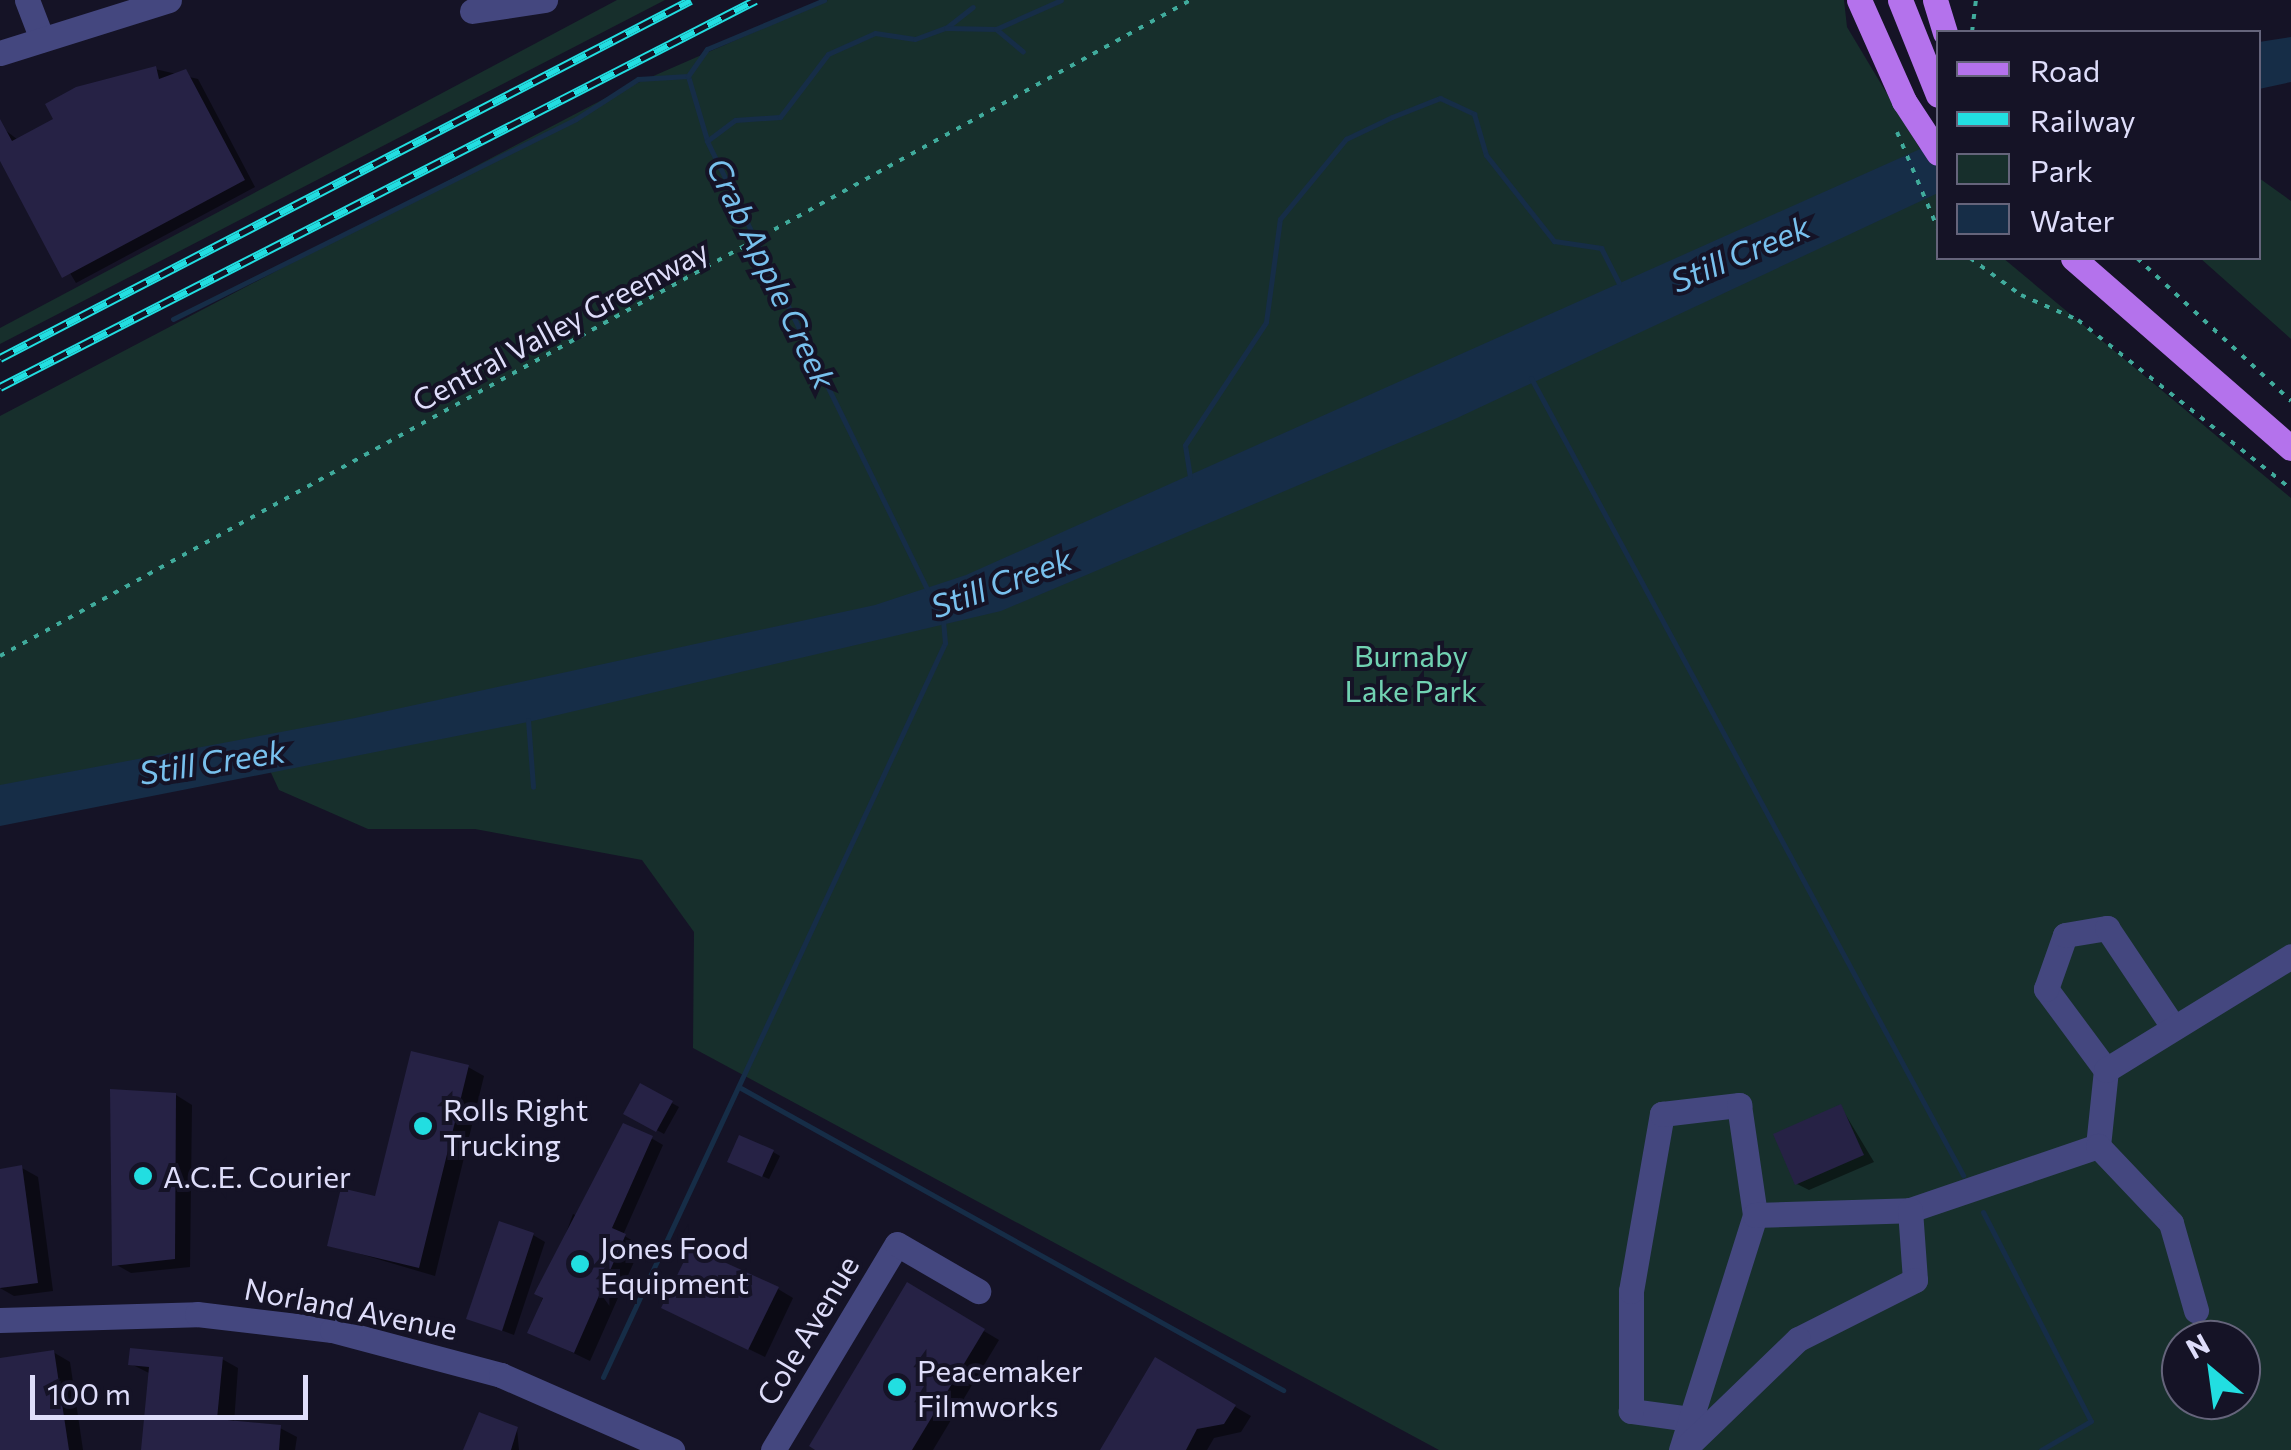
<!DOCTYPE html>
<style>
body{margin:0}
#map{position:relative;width:2291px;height:1450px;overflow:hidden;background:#151326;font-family:Commissioner,sans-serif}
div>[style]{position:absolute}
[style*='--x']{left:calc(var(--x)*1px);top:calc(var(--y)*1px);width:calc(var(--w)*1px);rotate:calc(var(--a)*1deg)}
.green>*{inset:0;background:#172f2c}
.water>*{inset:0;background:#162d47}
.shadow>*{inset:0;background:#0007}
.stream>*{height:5px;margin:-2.5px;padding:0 2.5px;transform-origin:2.5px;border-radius:2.5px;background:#162d47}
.building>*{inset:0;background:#262245}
.path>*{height:4px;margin-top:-2px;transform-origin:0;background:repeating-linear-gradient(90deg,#40ab9c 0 5px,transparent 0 13px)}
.minor>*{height:25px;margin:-12.5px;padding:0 12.5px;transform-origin:12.5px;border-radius:12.5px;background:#44477f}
.major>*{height:25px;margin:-12.5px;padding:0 12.5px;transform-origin:12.5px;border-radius:12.5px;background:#b472ec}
.rail>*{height:9px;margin-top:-4.5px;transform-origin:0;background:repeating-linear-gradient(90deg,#151326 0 15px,#22dee1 0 30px);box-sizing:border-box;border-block:2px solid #22dee1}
.major-bridge>*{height:25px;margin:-12.5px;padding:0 12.5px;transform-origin:12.5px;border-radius:12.5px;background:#b472ec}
.dots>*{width:28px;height:28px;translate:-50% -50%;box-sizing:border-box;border:5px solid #151326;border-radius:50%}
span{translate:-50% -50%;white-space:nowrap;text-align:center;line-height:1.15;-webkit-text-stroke:8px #151326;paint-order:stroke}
.street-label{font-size:30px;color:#deddfa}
.park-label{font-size:30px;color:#71d2b2}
.poi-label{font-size:30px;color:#deddfa}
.left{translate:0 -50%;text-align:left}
.water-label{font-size:32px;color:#78c0ed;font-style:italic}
.legend{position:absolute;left:1936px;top:30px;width:325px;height:230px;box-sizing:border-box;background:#151326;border:2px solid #65647b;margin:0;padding:12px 18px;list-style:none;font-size:30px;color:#deddfa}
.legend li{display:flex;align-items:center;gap:20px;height:50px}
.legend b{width:50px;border:2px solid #65647b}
.north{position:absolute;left:2161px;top:1320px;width:100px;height:100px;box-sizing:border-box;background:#151326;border:2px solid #65647b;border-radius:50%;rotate:331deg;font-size:28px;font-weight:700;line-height:40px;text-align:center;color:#deddfa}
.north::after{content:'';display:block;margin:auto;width:35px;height:45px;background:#22dee1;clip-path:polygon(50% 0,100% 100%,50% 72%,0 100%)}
.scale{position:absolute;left:30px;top:1375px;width:278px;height:45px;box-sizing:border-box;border:5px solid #deddfa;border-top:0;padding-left:12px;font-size:30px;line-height:35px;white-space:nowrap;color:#deddfa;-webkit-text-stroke:8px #151326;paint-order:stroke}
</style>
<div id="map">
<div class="green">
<div style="clip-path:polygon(617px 0,665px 0,0 344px,0 328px)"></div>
<div style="clip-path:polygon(evenodd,828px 0,1844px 0,1847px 27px,1938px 179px,1938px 258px,2003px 258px,2291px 498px,2291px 1450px,1439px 1450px,693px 1048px,694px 932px,642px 860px,475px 829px,368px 829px,279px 790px,260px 749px,0 804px,0 416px,619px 91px,828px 0,2181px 1340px,2241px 1340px,2241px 1400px,2181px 1400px,2181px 1340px)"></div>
<div style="clip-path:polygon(2259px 178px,2291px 201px,2291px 339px,2200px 258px,2258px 258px)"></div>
</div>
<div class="water">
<div style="clip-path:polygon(2291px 37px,2291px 82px,2259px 89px,2259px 42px)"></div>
<div style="clip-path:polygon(1938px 141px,1938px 193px,1455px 419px,1001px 611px,528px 722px,0 826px,0 785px,355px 718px,875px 605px,966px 575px)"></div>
</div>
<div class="shadow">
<div style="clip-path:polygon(155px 69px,198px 79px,255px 187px,76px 283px,0 156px,0 126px,18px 140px)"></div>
<div style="clip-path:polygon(468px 1067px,484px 1076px,435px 1276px,330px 1245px,377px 1199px)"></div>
<div style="clip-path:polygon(641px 1086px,679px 1107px,664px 1134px,626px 1113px)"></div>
<div style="clip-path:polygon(176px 1095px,192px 1105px,190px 1267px,131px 1273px,115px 1264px)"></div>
<div style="clip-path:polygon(1841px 1107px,1874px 1162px,1809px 1190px,1797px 1184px)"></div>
<div style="clip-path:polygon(651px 1138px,663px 1145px,623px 1235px,641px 1246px,590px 1361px,530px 1332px,573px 1214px,598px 1225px)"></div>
<div style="clip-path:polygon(773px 1152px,780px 1156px,769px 1179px,737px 1165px)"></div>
<div style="clip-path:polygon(22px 1168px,38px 1177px,53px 1291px,14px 1296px,0 1288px,0 1171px)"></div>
<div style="clip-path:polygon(533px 1235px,545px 1242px,514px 1335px,469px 1318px)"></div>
<div style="clip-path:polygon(908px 1286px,999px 1340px,933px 1450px,820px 1450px)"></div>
<div style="clip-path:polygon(778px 1289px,793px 1298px,765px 1357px,681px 1316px)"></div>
<div style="clip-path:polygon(53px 1352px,70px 1362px,83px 1450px,0 1450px,0 1360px)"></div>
<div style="clip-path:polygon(222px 1359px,238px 1368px,234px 1423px,280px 1428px,297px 1437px,295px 1450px,144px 1450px,151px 1374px,131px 1364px)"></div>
<div style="clip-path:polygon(1156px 1361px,1251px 1416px,1241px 1432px,1214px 1438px,1207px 1450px,1103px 1450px)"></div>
<div style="clip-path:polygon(517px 1429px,519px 1450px,466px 1450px)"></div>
</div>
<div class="stream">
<div style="--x:946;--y:28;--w:34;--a:-38"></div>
<div style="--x:996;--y:29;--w:35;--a:40"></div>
<div style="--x:688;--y:76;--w:67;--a:73.5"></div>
<div style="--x:173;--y:319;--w:450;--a:-26.4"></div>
<div style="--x:576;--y:119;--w:74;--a:-32.8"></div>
<div style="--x:638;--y:79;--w:50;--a:-3.4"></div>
<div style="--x:688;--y:76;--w:33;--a:-55"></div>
<div style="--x:707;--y:49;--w:127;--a:-22.7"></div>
<div style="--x:1531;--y:378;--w:907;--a:61.54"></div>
<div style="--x:1190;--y:477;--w:32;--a:-99"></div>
<div style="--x:1185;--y:445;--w:147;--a:-56.6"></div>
<div style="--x:1266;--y:322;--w:104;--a:-82.3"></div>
<div style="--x:1280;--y:219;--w:104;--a:-50.5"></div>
<div style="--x:1346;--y:139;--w:51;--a:-25.6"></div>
<div style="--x:1392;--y:117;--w:52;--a:-21.6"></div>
<div style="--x:1440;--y:98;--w:38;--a:25"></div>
<div style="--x:1474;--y:114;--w:43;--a:73.7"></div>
<div style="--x:1486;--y:155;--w:110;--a:51.7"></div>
<div style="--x:1554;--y:241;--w:48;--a:8.5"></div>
<div style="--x:1601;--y:248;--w:39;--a:63"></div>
<div style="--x:929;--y:593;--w:504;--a:-116.16"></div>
<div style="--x:707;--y:141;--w:35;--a:-37"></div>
<div style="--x:735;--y:120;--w:45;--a:-3.8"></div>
<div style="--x:780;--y:117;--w:79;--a:-52.7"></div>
<div style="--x:828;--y:54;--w:51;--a:-24.1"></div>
<div style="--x:875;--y:33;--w:40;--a:8.5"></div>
<div style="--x:915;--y:39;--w:33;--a:-20"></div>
<div style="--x:946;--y:28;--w:50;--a:1.1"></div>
<div style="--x:996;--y:29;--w:71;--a:-24"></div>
<div style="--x:528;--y:720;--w:67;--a:85.7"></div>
<div style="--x:739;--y:1087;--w:623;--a:29.12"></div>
<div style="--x:1983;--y:1212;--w:235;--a:62.7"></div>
<div style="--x:2091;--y:1421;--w:58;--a:149.9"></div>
<div style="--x:603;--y:1377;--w:810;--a:-65.02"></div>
<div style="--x:945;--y:643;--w:22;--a:-95"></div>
</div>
<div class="building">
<div style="clip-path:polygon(156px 66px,159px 79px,186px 69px,245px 180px,62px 278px,0 161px,0 119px,12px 141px,53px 119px,45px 104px,76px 87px)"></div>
<div style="clip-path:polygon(411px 1051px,469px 1065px,419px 1268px,327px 1246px,341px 1188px,375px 1196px)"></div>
<div style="clip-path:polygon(640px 1083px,673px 1101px,656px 1132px,623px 1114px)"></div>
<div style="clip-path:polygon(110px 1089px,176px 1093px,175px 1259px,112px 1266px)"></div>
<div style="clip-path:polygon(1841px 1104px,1864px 1155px,1795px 1185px,1773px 1134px)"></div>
<div style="clip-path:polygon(623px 1123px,653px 1136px,612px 1228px,626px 1234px,574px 1353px,527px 1333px,543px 1298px,534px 1294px)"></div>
<div style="clip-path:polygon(739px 1135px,774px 1150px,762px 1177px,727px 1162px)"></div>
<div style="clip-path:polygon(22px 1165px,38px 1283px,0 1288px,0 1169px)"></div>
<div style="clip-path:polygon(499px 1221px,534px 1233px,502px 1331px,466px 1319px)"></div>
<div style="clip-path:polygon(691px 1247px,779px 1287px,748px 1350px,661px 1308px)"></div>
<div style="clip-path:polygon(907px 1282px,985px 1329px,912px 1450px,815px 1450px,809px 1446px)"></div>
<div style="clip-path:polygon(130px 1348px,223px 1357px,217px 1419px,281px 1425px,279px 1450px,141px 1450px,149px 1367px,128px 1365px)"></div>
<div style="clip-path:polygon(54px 1350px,69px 1450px,0 1450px,0 1358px)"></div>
<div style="clip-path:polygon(1155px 1357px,1236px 1405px,1224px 1424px,1197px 1429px,1186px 1450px,1100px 1450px)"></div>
<div style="clip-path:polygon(479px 1412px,518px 1427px,511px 1450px,463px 1450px)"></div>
</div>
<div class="path">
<div style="--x:1972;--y:32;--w:32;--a:-83"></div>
<div style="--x:1897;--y:132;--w:105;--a:67.1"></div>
<div style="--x:1970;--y:258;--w:63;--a:36"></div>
<div style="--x:2021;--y:295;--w:62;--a:23.7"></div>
<div style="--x:2078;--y:320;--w:272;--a:38.4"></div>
<div style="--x:2137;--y:258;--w:210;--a:42.9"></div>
<div style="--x:0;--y:656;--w:1360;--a:-28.85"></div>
</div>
<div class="minor">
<div style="--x:27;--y:0;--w:42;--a:69"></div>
<div style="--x:472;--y:11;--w:74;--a:-8.6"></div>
<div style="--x:0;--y:53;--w:177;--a:-17.4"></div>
<div style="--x:2106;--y:1070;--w:101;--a:-126.5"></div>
<div style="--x:2046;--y:989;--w:57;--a:-70.6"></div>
<div style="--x:2065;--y:935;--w:43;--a:-9.5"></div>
<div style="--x:2107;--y:928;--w:120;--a:56.2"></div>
<div style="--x:2098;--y:1146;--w:76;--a:-84"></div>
<div style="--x:2106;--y:1070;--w:217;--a:-31.6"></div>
<div style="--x:1910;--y:1210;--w:199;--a:-18.8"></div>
<div style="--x:2098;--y:1146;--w:106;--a:46.5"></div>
<div style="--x:2171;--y:1223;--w:91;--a:74"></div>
<div style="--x:0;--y:1320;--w:197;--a:-1.7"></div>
<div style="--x:197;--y:1314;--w:136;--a:6.8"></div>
<div style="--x:332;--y:1330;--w:175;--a:14.9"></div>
<div style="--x:501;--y:1375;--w:187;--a:23.7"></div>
<div style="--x:1690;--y:1419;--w:60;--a:-172.3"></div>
<div style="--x:1631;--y:1411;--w:120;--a:-90"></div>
<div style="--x:1631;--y:1291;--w:180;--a:-80.1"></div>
<div style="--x:1662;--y:1114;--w:78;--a:-6.7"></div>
<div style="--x:1739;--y:1105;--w:111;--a:81.7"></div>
<div style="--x:773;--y:1450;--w:240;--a:-59"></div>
<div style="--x:897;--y:1244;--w:94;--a:30.1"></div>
<div style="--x:1681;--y:1450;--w:246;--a:-72.5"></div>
<div style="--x:1755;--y:1215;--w:155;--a:-1.8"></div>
<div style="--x:1910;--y:1210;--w:70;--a:85.9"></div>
<div style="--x:1915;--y:1280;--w:131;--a:153.2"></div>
<div style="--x:1798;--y:1339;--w:160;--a:136"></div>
</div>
<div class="major">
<div style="--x:1935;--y:0;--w:34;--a:73"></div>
<div style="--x:1904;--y:101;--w:62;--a:56.8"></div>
<div style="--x:2073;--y:258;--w:289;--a:41.1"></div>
</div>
<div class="rail">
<div style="--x:0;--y:358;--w:778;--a:-27.39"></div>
<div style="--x:0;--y:387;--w:849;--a:-27.11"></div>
</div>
<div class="major-bridge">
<div style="--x:1859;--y:0;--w:111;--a:66"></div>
<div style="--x:1900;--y:0;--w:102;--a:68.2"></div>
</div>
<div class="dots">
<div style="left:423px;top:1126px;background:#22dee1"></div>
<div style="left:143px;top:1176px;background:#22dee1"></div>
<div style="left:580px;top:1264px;background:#22dee1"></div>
<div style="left:897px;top:1387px;background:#22dee1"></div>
</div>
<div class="street-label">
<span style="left:560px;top:325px;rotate:-28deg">Central Valley Greenway</span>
<span style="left:351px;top:1308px;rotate:11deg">Norland Avenue</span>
<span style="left:807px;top:1330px;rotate:-59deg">Cole Avenue</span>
</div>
<div class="park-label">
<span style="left:1411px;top:672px">Burnaby<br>Lake Park</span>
</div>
<div class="poi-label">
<span class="left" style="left:443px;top:1126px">Rolls Right<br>Trucking</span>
<span class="left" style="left:163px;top:1176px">A.C.E. Courier</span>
<span class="left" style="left:600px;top:1264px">Jones Food<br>Equipment</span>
<span class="left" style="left:917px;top:1387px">Peacemaker<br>Filmworks</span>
</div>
<div class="water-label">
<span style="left:1740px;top:253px;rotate:-23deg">Still Creek</span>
<span style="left:772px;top:273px;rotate:64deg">Crab Apple Creek</span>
<span style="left:1001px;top:582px;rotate:-20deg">Still Creek</span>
<span style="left:212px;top:761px;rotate:-9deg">Still Creek</span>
</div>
<ul class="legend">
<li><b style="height:12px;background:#b472ec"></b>Road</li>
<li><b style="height:12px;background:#22dee1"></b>Railway</li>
<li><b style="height:28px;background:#172f2c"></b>Park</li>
<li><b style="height:28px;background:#162d47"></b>Water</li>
</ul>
<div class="north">N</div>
<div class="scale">100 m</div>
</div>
